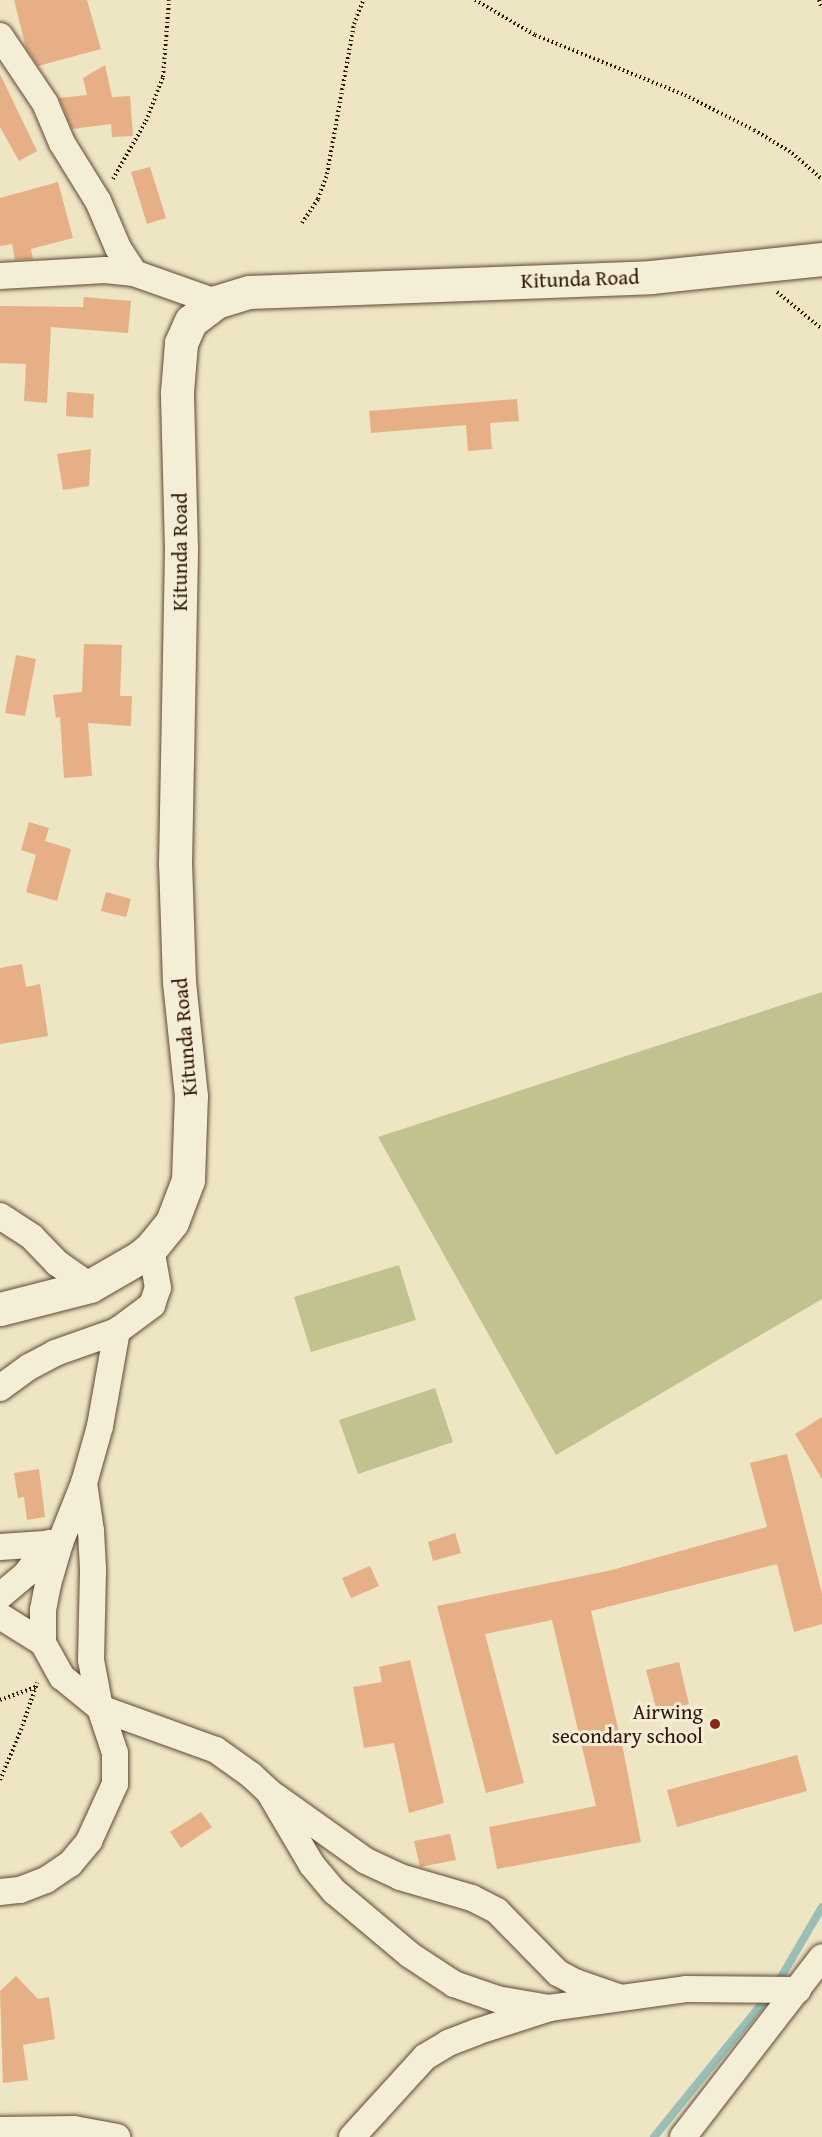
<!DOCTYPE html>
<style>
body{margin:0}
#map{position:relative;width:822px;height:2137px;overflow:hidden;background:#eee5c2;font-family:"Gentium Book Plus",serif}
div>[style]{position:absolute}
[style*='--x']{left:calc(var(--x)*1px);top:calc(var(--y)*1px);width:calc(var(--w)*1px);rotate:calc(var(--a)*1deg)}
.green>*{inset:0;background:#c1c28e}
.stream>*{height:8px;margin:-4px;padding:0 4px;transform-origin:4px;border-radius:4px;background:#99bfb6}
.building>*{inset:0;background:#e6af85}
.path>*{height:4px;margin-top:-2px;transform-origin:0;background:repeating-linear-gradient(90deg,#311407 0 1.5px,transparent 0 4.5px)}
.roads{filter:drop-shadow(0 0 2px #604836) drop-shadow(0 0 2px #604836)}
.minor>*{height:26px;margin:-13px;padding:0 13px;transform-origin:13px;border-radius:13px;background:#f4eed7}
.tertiary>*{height:33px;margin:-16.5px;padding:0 16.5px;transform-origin:16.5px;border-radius:16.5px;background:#f4eed7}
.dots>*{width:16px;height:16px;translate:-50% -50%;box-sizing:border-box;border:3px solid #f4eed7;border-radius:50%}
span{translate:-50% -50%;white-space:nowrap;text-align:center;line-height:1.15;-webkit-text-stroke:6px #f4eed7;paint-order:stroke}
.street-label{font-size:21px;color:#311407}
.poi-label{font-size:21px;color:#311407}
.right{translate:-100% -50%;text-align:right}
</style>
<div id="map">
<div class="green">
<div style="clip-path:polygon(822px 992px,822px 1299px,556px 1455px,378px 1137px)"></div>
<div style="clip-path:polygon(399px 1265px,416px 1320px,311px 1352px,294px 1297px)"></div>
<div style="clip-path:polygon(435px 1388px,453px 1442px,358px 1474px,339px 1420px)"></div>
</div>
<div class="stream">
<div style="--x:777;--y:1984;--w:89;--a:-59.7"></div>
<div style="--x:654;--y:2137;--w:181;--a:-51"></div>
</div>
<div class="building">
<div style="clip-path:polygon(14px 0,87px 0,101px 49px,38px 66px,26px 48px)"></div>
<div style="clip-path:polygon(105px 65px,112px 97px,130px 96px,133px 136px,112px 137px,111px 124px,72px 129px,59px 98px,87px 95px,83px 78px)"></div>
<div style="clip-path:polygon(0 74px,37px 151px,19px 161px,0 127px)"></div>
<div style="clip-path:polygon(150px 167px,166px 218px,147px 224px,131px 172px)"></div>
<div style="clip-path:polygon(58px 182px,73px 238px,31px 249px,33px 259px,15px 260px,12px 244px,0 246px,0 198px)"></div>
<div style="clip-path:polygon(84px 297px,131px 301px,128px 333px,51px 327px,47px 403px,24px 401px,26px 364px,0 363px,0 306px,83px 307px)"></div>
<div style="clip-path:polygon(67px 392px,94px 394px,93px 418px,66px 416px)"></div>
<div style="clip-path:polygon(517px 399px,519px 421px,490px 423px,492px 449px,468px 451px,466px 425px,371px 433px,369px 411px)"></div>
<div style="clip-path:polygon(91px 449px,89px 486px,63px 490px,57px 454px)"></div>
<div style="clip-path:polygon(84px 644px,122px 645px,120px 696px,132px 696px,131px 726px,88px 723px,92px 776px,64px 778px,60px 717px,56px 718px,53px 695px,82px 692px)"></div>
<div style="clip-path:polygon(16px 655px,36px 659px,25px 716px,5px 713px)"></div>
<div style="clip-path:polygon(29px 822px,49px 828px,45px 841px,71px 849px,57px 901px,26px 892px,36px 855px,21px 850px)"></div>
<div style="clip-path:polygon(106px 892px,131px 899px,126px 917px,101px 911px)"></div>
<div style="clip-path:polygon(22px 964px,26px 987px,40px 984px,48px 1036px,0 1044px,0 968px)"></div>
<div style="clip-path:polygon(822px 1417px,822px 1479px,795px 1434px)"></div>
<div style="clip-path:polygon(787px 1454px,822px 1594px,822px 1624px,794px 1632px,777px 1564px,591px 1611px,624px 1754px,641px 1842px,497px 1869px,489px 1827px,596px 1806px,552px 1620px,485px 1634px,524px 1783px,486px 1793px,437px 1606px,612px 1570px,767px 1527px,750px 1463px)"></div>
<div style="clip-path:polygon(39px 1469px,45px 1517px,27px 1520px,24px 1497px,18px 1498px,14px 1473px)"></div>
<div style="clip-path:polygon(455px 1533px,461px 1553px,433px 1561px,428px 1542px)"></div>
<div style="clip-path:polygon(370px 1566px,379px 1586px,351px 1598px,342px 1578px)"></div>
<div style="clip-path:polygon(410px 1660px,444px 1803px,409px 1813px,394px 1743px,364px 1748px,353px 1687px,382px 1682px,379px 1667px)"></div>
<div style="clip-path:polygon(679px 1662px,689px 1704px,657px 1712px,646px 1670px)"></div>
<div style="clip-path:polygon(797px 1755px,807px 1791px,677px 1827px,667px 1790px)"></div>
<div style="clip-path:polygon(201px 1812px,212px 1827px,181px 1848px,170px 1832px)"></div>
<div style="clip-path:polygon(450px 1834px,456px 1860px,420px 1867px,414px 1841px)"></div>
<div style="clip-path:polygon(16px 1976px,38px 1999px,49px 1997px,55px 2039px,23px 2045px,28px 2080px,3px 2083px,0 1991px)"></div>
</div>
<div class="path">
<div style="--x:475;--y:0;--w:69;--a:30.3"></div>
<div style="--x:535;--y:35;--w:162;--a:21.8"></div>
<div style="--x:685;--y:95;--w:77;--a:26.9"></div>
<div style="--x:754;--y:130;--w:44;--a:31.2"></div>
<div style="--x:792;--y:153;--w:40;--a:41"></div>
<div style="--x:819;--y:0;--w:9;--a:72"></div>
<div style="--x:113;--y:179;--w:67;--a:-60.4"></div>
<div style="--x:146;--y:121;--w:47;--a:-68.9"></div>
<div style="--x:163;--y:77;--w:77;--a:-85.5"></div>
<div style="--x:302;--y:223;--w:29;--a:-56"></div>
<div style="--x:318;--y:199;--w:27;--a:-70"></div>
<div style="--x:327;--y:174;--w:152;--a:-79.8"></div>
<div style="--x:354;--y:24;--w:26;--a:-69"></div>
<div style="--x:777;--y:292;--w:58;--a:39.4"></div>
<div style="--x:0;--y:1700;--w:38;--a:-20"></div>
<div style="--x:0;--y:1780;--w:54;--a:-67.2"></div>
<div style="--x:21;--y:1730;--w:50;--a:-71.2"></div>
</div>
<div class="roads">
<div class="minor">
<div style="--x:0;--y:36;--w:81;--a:56.1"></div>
<div style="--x:45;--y:103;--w:43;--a:67"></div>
<div style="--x:62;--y:143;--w:68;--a:58.2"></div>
<div style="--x:98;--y:201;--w:51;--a:66.9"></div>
<div style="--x:118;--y:248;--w:30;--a:57"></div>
<div style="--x:0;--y:276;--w:105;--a:-3.3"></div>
<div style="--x:105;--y:270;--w:29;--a:6"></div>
<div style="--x:134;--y:273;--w:87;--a:19.5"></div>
<div style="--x:0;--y:1216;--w:38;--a:33"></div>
<div style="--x:32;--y:1237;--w:36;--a:46"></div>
<div style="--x:57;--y:1263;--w:40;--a:34.9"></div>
<div style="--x:0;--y:1388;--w:36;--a:-36"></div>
<div style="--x:29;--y:1367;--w:30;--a:-28"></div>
<div style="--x:55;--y:1353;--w:66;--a:-19.5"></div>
<div style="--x:117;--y:1331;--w:44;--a:-36.6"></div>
<div style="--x:152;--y:1305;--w:18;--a:-71"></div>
<div style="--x:158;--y:1288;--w:41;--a:-99.9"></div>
<div style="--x:0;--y:1547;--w:60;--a:-3.8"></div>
<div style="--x:0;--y:1596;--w:34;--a:-40"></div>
<div style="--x:26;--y:1574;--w:39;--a:-53"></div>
<div style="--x:0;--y:1616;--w:51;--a:32.1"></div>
<div style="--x:43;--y:1643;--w:39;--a:61"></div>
<div style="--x:62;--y:1677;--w:49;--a:39.2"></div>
<div style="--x:100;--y:1708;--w:123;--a:19.9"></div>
<div style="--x:216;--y:1750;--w:43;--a:35.5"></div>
<div style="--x:251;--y:1775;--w:25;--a:43"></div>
<div style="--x:269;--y:1792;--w:85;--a:59.5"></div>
<div style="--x:312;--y:1865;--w:35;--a:50"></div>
<div style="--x:335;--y:1892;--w:98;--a:40"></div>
<div style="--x:410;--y:1955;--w:53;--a:33.4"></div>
<div style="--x:454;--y:1984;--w:46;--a:19.2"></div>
<div style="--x:497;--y:1999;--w:53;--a:9.8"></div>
<div style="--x:549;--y:2008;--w:138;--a:-7.9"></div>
<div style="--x:686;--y:1989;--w:112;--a:0.5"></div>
<div style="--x:43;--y:1643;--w:33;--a:-90"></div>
<div style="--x:43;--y:1610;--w:26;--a:-79"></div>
<div style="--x:48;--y:1584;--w:43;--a:-73.7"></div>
<div style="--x:60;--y:1543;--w:65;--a:-68.2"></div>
<div style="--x:84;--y:1483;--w:59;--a:-74.3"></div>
<div style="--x:100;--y:1426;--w:97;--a:-79.9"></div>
<div style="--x:272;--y:1794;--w:115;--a:35.5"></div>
<div style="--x:366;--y:1861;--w:38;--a:25"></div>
<div style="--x:400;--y:1877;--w:75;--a:16.3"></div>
<div style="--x:472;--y:1898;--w:28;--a:27"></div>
<div style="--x:497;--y:1911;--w:87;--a:45.5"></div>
<div style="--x:558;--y:1973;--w:19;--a:28"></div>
<div style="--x:575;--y:1982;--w:46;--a:19.2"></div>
<div style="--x:0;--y:1892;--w:20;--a:-6"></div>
<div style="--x:20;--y:1890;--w:28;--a:-21"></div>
<div style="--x:46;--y:1880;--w:29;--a:-34"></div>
<div style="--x:70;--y:1864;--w:30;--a:-50"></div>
<div style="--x:89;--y:1841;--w:63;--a:-65.5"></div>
<div style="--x:115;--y:1784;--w:31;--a:-90"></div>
<div style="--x:115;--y:1753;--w:47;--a:-108.4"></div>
<div style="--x:100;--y:1708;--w:49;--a:-100.6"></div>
<div style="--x:91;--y:1660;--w:91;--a:-88.7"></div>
<div style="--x:93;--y:1569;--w:38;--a:-93"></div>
<div style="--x:91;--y:1531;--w:49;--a:-98.3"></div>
<div style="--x:0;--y:2130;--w:74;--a:-0.8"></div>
<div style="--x:74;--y:2129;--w:44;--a:10.5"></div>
<div style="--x:352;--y:2137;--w:108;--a:-47.6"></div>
<div style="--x:425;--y:2057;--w:27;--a:-31"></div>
<div style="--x:448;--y:2043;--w:30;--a:-21"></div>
<div style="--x:476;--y:2032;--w:75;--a:-17.9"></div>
<div style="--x:683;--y:2137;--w:227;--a:-52.3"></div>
</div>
<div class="tertiary">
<div style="--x:0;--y:1309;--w:93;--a:-14.3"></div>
<div style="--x:90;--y:1286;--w:58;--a:-30.1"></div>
<div style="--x:140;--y:1257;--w:14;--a:-39"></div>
<div style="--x:151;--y:1248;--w:33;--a:-51"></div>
<div style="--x:172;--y:1222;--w:45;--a:-69.1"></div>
<div style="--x:188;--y:1180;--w:84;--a:-88"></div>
<div style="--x:191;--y:1096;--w:115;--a:-96"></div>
<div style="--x:179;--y:982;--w:118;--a:-91.9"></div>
<div style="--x:175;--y:864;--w:315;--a:-88.9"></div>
<div style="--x:181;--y:549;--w:157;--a:-91.5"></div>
<div style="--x:177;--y:392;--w:49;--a:-85.3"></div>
<div style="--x:181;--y:343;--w:24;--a:-66"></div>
<div style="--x:191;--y:321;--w:31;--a:-37"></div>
<div style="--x:216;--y:302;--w:34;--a:-17"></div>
<div style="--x:249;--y:292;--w:402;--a:-2.1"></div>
<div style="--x:651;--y:277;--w:172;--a:-6"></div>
</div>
</div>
<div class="dots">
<div style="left:715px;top:1724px;background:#8f2418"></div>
</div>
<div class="street-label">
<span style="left:580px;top:279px;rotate:-2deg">Kitunda Road</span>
<span style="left:180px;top:552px;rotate:-90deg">Kitunda Road</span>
<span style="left:185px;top:1037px;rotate:-95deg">Kitunda Road</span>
</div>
<div class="poi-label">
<span class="right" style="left:703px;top:1724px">Airwing<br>secondary school</span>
</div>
</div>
